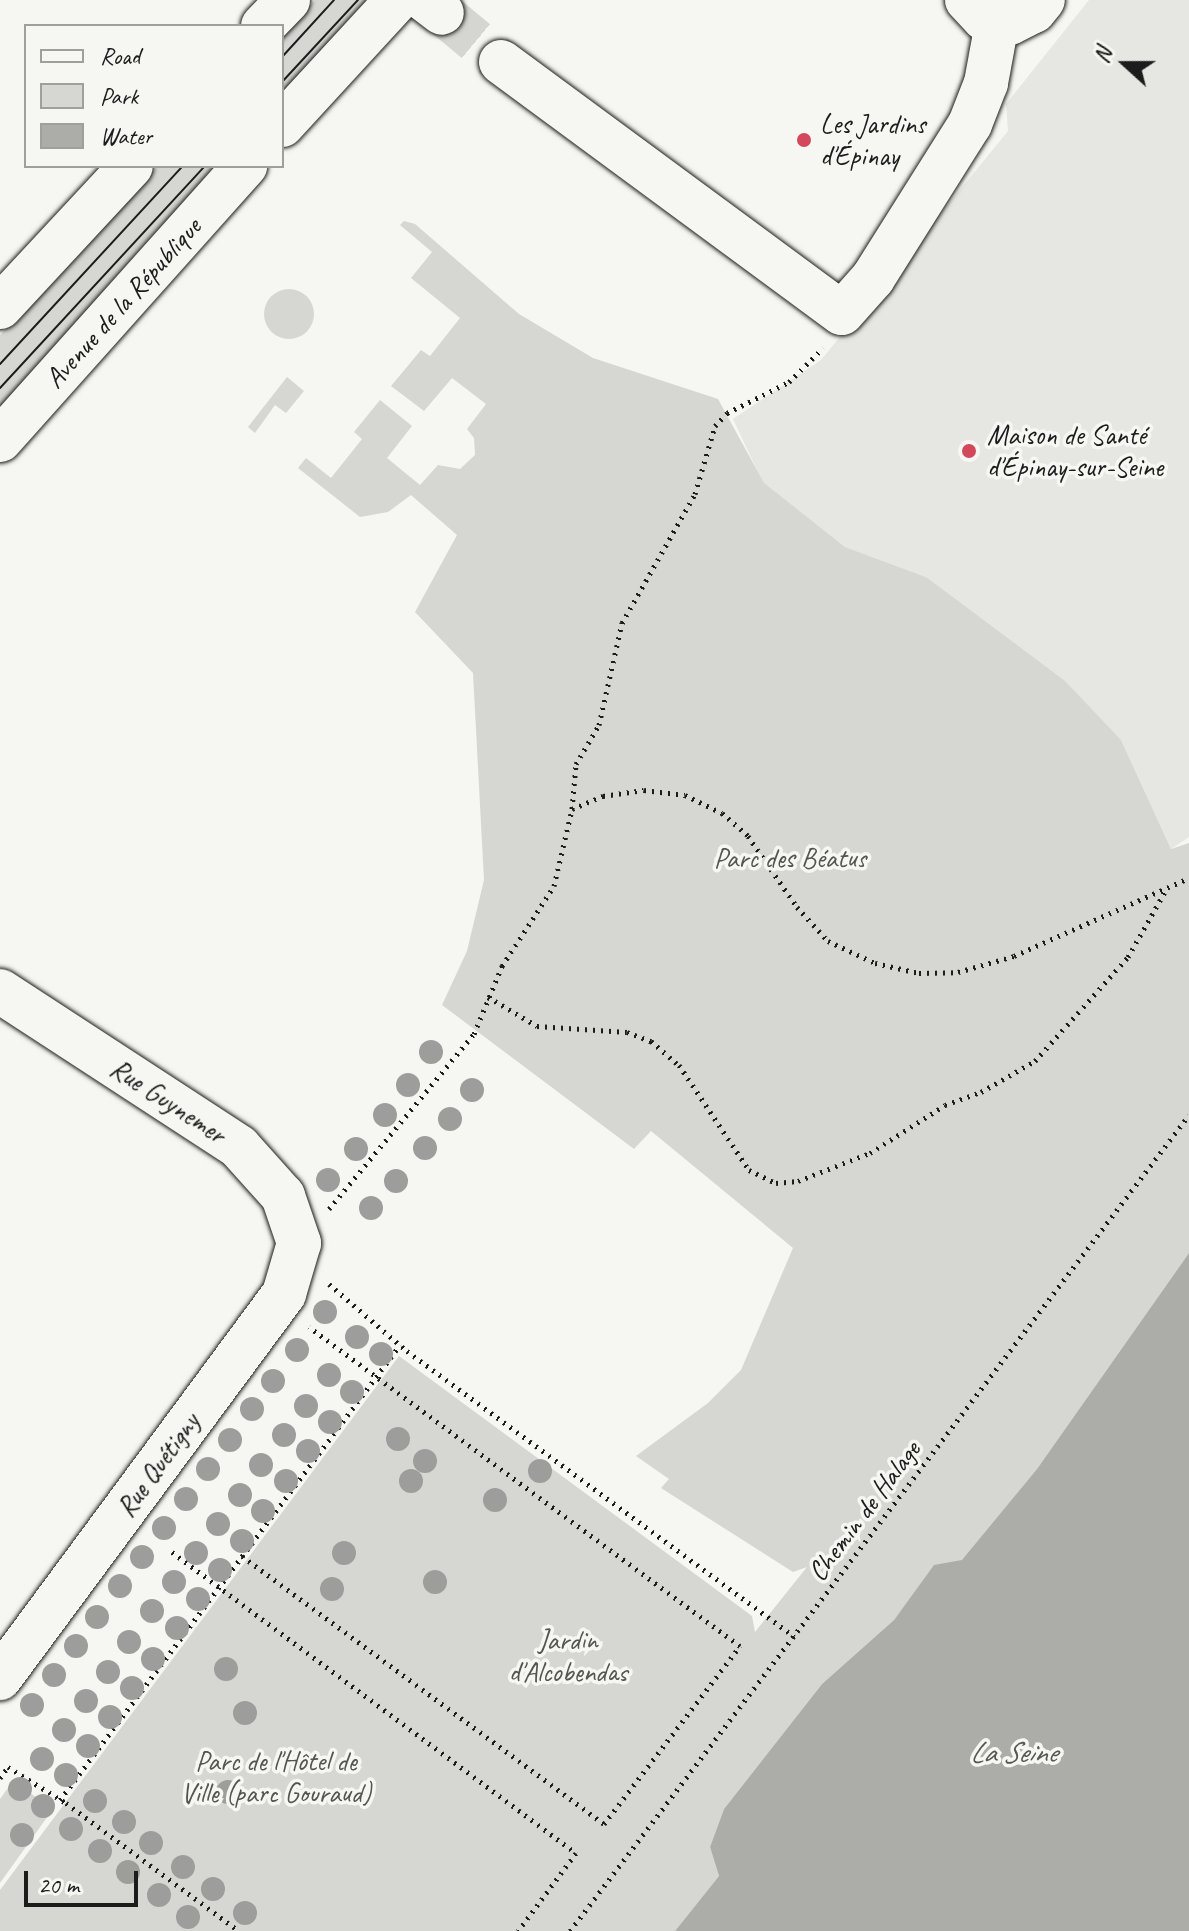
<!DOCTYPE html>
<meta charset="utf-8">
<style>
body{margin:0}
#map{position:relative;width:1189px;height:1931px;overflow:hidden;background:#f6f6f2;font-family:Caveat,sans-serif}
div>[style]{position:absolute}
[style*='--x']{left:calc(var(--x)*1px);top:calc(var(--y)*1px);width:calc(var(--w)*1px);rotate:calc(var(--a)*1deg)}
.built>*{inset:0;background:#e6e6e2}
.green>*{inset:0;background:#d6d6d2}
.round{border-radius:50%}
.water>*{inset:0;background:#acaca9}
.minor-tunnel>*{height:44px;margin-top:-22px;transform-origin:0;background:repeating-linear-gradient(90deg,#d5d5d2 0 44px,transparent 0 66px)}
.path>*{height:5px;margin-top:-2.5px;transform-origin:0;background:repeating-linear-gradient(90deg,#1c1c1c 0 2px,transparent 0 8px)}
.roads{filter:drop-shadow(0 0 2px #1c1c1c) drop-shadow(0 0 2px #1c1c1c)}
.minor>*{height:44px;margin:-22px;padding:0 22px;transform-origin:22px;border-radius:22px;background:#f6f6f2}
.primary>*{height:44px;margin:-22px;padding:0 22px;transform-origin:22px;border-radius:22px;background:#f6f6f2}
.tram>*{height:2px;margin:-1px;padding:0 1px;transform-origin:1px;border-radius:1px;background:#1c1c1c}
.trees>*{width:24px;height:24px;margin:-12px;border-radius:50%;background:#9d9d9b}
.dots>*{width:22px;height:22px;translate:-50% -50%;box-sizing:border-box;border:4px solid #f6f6f2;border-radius:50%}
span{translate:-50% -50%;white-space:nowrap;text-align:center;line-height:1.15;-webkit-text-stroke:7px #f6f6f2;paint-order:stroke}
.poi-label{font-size:28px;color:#1c1c1c}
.left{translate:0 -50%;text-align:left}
.street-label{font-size:28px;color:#1c1c1c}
.park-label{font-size:28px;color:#545453}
.water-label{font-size:30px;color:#565654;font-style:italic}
.legend{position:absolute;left:24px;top:24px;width:260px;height:144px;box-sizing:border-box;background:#f6f6f2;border:2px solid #9f9f9c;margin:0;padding:10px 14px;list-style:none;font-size:24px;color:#1c1c1c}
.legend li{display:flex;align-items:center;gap:16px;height:40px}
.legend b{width:40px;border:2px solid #9f9f9c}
.north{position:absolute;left:1085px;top:24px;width:80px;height:80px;-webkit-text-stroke:6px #f6f6f2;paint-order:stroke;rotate:291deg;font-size:22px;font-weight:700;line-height:32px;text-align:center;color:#1c1c1c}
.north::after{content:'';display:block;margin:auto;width:28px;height:36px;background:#1c1c1c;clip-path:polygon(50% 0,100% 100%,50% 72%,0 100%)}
.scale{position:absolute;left:24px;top:1871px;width:114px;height:36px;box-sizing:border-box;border:4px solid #1c1c1c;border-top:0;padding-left:10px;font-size:24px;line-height:28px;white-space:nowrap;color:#1c1c1c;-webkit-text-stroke:6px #f6f6f2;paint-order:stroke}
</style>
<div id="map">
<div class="built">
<div style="clip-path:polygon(1089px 0,1189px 0,1189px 837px,1171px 849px,1121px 740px,926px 577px,845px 547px,763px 483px,733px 419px,821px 360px,1008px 131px,1006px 104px)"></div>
</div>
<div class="green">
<div style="clip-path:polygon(315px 0,375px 0,282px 101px,282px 35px)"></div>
<div style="clip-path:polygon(158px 166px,223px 166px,0 409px,0 335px)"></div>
<div style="clip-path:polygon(404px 221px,415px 224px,519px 314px,593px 358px,718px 399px,764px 483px,845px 547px,926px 577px,1065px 681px,1121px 740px,1171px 849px,1189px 843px,1189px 1253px,1037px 1469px,962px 1561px,934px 1566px,894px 1620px,822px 1684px,724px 1809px,710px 1847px,719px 1876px,675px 1931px,0 1931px,0 1890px,399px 1356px,752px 1616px,755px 1632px,807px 1567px,793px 1572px,661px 1488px,669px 1479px,636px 1456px,708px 1403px,741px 1370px,793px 1248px,651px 1131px,634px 1149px,442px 1005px,467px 951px,484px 880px,473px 673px,415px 612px,457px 535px,411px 495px,388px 512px,360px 517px,298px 468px,306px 458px,331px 478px,362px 439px,354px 432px,380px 400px,412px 426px,387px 458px,420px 485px,438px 465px,460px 469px,475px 455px,474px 438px,467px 429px,486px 404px,452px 378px,424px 411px,391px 386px,421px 350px,430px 356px,460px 318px,411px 278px,432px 252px,400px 225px)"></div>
<div class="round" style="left:264px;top:289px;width:50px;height:50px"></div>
<div style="clip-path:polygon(287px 377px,304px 391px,286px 413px,275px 405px,255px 433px,248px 427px)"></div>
<div style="clip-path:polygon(13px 1781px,53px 1809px,0 1883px,0 1799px)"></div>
</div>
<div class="water">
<div style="clip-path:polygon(1189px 1253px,1189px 1931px,675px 1931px,719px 1876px,710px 1847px,724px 1809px,822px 1684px,894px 1620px,934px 1565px,962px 1560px,1037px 1469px)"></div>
</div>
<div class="minor-tunnel">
<div style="--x:442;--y:13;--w:77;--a:39.7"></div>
</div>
<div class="path">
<div style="--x:572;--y:809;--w:34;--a:-23"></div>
<div style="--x:603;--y:796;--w:41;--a:-8.3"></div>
<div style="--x:644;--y:790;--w:41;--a:7"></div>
<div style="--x:685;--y:795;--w:41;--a:25.9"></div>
<div style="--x:722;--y:813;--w:35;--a:41"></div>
<div style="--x:748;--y:836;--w:86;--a:55.4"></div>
<div style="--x:797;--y:907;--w:46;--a:47.6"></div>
<div style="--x:828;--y:941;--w:52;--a:25.1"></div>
<div style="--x:875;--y:963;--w:45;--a:12.8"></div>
<div style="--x:919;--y:973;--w:39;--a:-1"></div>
<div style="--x:958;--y:972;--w:58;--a:-15.9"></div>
<div style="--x:1014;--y:956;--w:192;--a:-24"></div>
<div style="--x:488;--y:997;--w:57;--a:30.6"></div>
<div style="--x:537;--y:1026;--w:90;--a:3.8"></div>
<div style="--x:627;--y:1032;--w:26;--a:21"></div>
<div style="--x:651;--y:1041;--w:37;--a:41"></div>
<div style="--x:679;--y:1065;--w:126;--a:56.3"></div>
<div style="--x:749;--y:1170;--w:30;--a:26"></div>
<div style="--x:776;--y:1183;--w:22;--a:-5"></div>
<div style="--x:798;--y:1181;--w:77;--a:-21.3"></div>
<div style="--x:870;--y:1153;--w:89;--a:-32.6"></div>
<div style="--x:945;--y:1105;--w:38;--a:-20"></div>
<div style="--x:981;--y:1092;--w:62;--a:-29.9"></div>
<div style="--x:1035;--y:1061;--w:140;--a:-48.2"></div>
<div style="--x:1128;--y:957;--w:79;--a:-60.5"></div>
<div style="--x:329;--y:1209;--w:227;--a:-50.4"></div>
<div style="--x:474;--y:1034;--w:74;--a:-67.6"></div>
<div style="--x:502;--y:966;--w:95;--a:-57"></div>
<div style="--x:554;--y:886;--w:79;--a:-76.8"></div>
<div style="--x:572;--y:809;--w:45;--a:-84.9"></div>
<div style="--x:576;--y:764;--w:45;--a:-59.5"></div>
<div style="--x:599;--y:725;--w:105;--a:-77.3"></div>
<div style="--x:622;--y:623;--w:148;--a:-60.5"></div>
<div style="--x:695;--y:494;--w:71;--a:-73.6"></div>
<div style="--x:715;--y:426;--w:18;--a:-47"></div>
<div style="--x:727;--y:413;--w:69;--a:-26.6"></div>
<div style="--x:789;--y:382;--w:48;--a:-45"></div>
<div style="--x:329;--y:1284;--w:103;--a:40.7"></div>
<div style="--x:407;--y:1351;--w:481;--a:36.4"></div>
<div style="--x:172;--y:1552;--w:504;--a:36.69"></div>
<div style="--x:576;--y:1853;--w:97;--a:126.6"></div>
<div style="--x:242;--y:1556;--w:450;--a:36.5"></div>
<div style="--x:604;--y:1824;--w:224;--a:-52.6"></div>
<div style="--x:740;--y:1646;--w:536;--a:-143.49"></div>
<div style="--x:0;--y:1778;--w:14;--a:-54"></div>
<div style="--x:8;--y:1767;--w:68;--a:31.8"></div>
<div style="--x:66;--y:1803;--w:215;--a:36.5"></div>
<div style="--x:60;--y:1800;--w:568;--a:-53.23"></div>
<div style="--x:570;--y:1931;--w:1024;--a:-52.82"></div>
</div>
<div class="roads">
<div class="minor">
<div style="--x:425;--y:0;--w:21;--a:37"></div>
<div style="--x:967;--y:0;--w:25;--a:47"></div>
<div style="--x:984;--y:18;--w:26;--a:11"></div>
<div style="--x:1010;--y:23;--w:27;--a:-27"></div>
<div style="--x:1034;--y:11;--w:14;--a:-51"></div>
<div style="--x:501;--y:62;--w:423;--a:36.4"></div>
<div style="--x:842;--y:313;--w:47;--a:-48.5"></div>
<div style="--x:873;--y:278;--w:182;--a:-57.8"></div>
<div style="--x:970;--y:124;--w:44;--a:-68.7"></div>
<div style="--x:986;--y:83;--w:61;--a:-79.6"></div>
<div style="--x:0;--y:991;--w:285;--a:33.1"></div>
<div style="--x:239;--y:1147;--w:66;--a:48.1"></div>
<div style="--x:283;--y:1196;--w:50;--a:71.2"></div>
<div style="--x:299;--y:1243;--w:53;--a:106.4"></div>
<div style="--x:284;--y:1294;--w:478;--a:126.5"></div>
</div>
<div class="primary">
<div style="--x:263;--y:26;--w:36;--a:-46"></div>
<div style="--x:282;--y:125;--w:170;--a:-47.4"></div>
<div style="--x:0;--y:307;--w:192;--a:-47.1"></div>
<div style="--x:0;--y:440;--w:368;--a:-48.2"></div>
</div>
</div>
<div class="tram">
<div style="--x:282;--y:57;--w:77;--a:-47.6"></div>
<div style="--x:282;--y:82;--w:112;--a:-47.2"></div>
<div style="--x:0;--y:364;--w:270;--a:-47.3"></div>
<div style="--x:0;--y:388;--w:302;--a:-47.3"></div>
</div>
<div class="trees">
<div style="left:431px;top:1052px"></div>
<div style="left:408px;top:1085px"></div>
<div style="left:472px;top:1090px"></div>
<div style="left:385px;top:1115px"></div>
<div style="left:450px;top:1119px"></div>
<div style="left:425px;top:1148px"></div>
<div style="left:356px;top:1149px"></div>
<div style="left:328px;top:1180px"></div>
<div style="left:396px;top:1181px"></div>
<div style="left:371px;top:1208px"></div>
<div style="left:325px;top:1312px"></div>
<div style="left:357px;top:1337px"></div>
<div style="left:297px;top:1350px"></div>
<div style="left:381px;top:1354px"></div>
<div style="left:329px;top:1375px"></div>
<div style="left:273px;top:1381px"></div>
<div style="left:352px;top:1392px"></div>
<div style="left:306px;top:1406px"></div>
<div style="left:252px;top:1409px"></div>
<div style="left:330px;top:1422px"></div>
<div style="left:284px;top:1435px"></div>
<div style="left:398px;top:1439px"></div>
<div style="left:230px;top:1440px"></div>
<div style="left:308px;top:1451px"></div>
<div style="left:425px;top:1461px"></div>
<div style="left:261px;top:1465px"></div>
<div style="left:208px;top:1469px"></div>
<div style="left:540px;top:1471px"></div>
<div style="left:286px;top:1481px"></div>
<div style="left:411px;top:1481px"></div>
<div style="left:240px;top:1495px"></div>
<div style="left:186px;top:1499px"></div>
<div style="left:495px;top:1500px"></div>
<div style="left:263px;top:1511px"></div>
<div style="left:218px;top:1524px"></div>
<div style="left:164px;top:1528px"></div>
<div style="left:242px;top:1541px"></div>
<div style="left:196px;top:1553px"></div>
<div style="left:344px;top:1553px"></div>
<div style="left:142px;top:1557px"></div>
<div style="left:220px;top:1570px"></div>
<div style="left:174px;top:1582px"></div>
<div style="left:435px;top:1582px"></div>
<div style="left:120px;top:1586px"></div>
<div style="left:332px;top:1589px"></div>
<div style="left:198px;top:1599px"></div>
<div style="left:152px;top:1611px"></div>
<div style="left:97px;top:1617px"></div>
<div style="left:177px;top:1628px"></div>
<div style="left:129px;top:1642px"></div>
<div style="left:76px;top:1646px"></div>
<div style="left:153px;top:1659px"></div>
<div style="left:226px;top:1669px"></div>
<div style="left:108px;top:1672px"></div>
<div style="left:54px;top:1675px"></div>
<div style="left:132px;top:1688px"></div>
<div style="left:86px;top:1701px"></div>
<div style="left:32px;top:1705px"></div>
<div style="left:245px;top:1713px"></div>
<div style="left:110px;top:1717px"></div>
<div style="left:64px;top:1730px"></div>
<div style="left:88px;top:1746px"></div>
<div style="left:42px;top:1759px"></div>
<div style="left:66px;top:1775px"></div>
<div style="left:20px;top:1789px"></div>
<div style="left:228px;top:1792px"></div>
<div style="left:95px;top:1801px"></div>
<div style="left:43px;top:1806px"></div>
<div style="left:124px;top:1822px"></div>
<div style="left:71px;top:1829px"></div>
<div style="left:22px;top:1835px"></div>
<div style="left:151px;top:1843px"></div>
<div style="left:100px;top:1851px"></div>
<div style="left:183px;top:1867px"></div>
<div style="left:128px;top:1872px"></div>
<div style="left:213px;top:1889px"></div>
<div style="left:159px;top:1895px"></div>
<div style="left:245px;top:1913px"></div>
<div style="left:188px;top:1917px"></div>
</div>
<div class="dots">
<div style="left:804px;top:140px;background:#d1495b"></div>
<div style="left:969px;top:451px;background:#d1495b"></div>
</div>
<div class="poi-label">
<span class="left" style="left:820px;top:140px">Les Jardins<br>d'Épinay</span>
<span class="left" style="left:987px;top:451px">Maison de Santé<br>d'Épinay-sur-Seine</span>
</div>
<div class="street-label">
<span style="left:123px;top:303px;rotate:-48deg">Avenue de la République</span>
<span style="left:168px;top:1101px;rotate:33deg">Rue Guynemer</span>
<span style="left:158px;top:1465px;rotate:-54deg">Rue Quétigny</span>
<span style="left:864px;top:1511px;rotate:-53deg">Chemin de Halage</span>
</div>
<div class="park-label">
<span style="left:790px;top:858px">Parc des Béatus</span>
<span style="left:568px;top:1656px">Jardin<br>d'Alcobendas</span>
<span style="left:276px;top:1777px">Parc de l'Hôtel de<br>Ville (parc Gouraud)</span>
</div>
<div class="water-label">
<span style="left:1013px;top:1752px">La Seine</span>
</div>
<ul class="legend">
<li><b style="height:10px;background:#f6f6f2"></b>Road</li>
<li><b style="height:22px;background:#d6d6d2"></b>Park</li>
<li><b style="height:22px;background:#acaca9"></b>Water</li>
</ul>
<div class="north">N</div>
<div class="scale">20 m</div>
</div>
